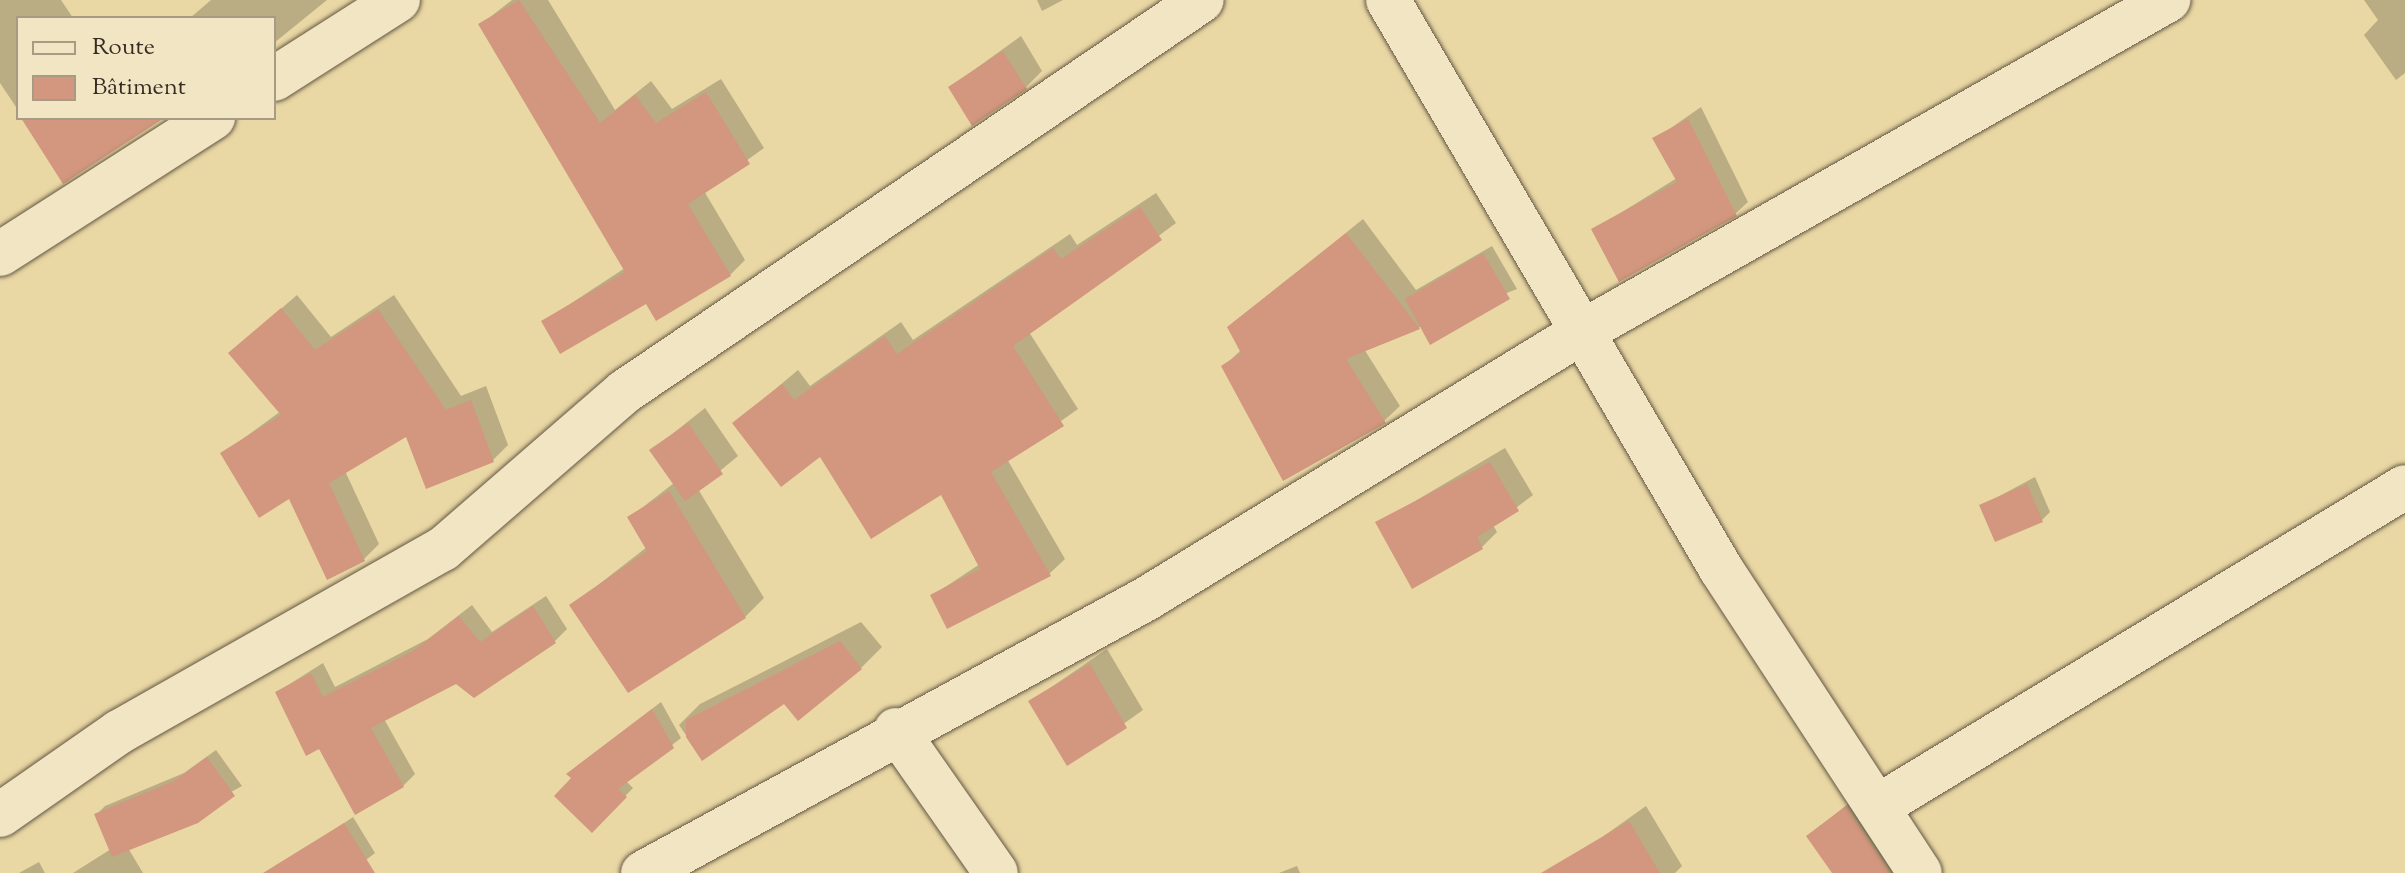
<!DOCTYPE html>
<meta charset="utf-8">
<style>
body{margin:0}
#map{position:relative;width:2405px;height:873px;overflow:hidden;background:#e9d7a4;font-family:"Sorts Mill Goudy",serif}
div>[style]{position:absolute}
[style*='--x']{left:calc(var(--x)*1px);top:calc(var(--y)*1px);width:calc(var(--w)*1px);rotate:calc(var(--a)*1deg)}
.shadow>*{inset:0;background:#0003}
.building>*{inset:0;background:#d2977e}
.roads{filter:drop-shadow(0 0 2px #645743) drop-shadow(0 0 2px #645743)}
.street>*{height:44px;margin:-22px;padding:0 22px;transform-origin:22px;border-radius:22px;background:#f1e5c4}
span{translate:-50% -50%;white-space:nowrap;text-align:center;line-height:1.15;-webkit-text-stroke:6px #f1e5c4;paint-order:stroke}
.legend{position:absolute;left:16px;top:16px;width:260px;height:104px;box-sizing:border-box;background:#f1e5c4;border:2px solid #a79b84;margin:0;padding:10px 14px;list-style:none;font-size:24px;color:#372c23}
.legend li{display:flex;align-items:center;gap:16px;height:40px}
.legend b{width:40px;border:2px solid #a79b84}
</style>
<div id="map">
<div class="shadow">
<div style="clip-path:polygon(0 0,61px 0,73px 18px,18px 18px,18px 110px,0 83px)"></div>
<div style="clip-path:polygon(211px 0,327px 0,274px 43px,274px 18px,190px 18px)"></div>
<div style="clip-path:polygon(512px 0,548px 0,615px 110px,651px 81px,672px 109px,721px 79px,764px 148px,704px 191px,745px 260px,730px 275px,647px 302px,544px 321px,625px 268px,480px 25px)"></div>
<div style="clip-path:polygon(1037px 0,1063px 0,1042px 11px)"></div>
<div style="clip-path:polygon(2364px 0,2405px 0,2405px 73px,2396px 80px,2364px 35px,2378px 20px)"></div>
<div style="clip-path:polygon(1021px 36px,1042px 71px,1026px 87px,950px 87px)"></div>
<div style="clip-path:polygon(1701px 107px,1748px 202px,1735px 214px,1593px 230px,1677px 178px,1655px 139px)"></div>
<div style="clip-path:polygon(1156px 193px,1176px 223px,1029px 332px,1078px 409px,1007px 459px,1065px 559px,1049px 574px,933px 595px,980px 564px,941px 493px,735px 423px,798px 370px,810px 386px,901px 322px,913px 340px,1070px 234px,1077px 245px)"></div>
<div style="clip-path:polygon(1363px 219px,1416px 290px,1492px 246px,1517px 289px,1364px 349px,1400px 406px,1384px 421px,1224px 366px,1241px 350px,1229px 328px)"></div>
<div style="clip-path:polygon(297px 295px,331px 337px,394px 295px,461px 396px,486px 386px,508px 445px,493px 460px,407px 434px,345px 471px,379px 544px,364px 559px,290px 497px,222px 454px,281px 411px,230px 353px)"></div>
<div style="clip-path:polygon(705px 408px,738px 456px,698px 489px,764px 598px,745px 617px,571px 606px,647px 547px,629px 518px,674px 483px,652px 450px)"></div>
<div style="clip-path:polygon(1505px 448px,1533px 495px,1493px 525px,1497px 532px,1482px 547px,1413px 586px,1378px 523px)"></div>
<div style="clip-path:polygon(2035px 477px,2050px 512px,2042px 520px,1981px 506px)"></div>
<div style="clip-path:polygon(546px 596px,567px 629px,555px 641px,474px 695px,456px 682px,384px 719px,415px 774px,403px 786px,319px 747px,277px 692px,323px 663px,335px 687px,428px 639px,472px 605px,492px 632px)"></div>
<div style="clip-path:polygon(861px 622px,882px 647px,861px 668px,798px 719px,784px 701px,702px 758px,679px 725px,700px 704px)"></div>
<div style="clip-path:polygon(1107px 649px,1143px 710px,1068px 763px,1031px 701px)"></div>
<div style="clip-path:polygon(661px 702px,681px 738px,626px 781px,633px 788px,592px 830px,577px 766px)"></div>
<div style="clip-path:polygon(216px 750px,242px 786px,128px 848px,143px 873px,73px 873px,111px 849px,96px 815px,105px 806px,184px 773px)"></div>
<div style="clip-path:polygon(1864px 791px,1906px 873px,1835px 873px,1808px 836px)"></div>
<div style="clip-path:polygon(1646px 806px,1682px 866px,1675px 873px,1597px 873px,1584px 850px)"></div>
<div style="clip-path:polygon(353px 817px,375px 853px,349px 873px,319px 873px,304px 850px)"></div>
<div style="clip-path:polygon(39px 862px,45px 873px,19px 873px)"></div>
<div style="clip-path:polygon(1297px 866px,1300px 873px,1279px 873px)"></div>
</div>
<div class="building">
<div style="clip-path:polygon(519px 0,600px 123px,635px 95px,656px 123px,706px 92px,750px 164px,688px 204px,731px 276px,656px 321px,646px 304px,560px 354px,541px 321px,625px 272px,478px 24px)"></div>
<div style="clip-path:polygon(1003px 51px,1027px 89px,972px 126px,948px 87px)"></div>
<div style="clip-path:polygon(21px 118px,164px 118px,63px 184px)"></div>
<div style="clip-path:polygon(1688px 119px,1737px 216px,1706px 233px,1700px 222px,1706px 233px,1619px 282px,1591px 229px,1677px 182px,1652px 138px)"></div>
<div style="clip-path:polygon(1140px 207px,1162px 240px,1013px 346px,1064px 426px,991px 472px,1051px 576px,947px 629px,930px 595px,980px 569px,941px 495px,871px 539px,820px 457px,781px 487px,732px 423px,782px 384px,794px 400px,885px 336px,897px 354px,1053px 248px,1061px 259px)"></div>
<div style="clip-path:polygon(1346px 233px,1420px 329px,1346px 359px,1386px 423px,1283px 481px,1221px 366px,1241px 353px,1227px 327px)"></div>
<div style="clip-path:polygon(1483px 253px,1510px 299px,1430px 345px,1405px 299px)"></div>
<div style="clip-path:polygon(281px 308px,315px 350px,378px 309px,446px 410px,471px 400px,494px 462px,426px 489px,406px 437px,329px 483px,365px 561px,327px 580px,289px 499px,259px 518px,220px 453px,281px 415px,228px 353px)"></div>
<div style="clip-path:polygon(688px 423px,723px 474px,685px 501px,649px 450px)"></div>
<div style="clip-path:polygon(1490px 462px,1519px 511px,1477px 537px,1483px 549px,1412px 589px,1375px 522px)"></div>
<div style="clip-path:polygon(2027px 484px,2043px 522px,1995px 542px,1979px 505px)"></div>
<div style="clip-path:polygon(669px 491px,746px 618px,628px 693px,569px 605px,647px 551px,627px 517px)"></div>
<div style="clip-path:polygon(533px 606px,556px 643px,474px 698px,456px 684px,371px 728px,404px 787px,355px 815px,319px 749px,306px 756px,275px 692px,311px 673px,323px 697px,413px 651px,459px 616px,480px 642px)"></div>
<div style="clip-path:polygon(840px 641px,862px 669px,798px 721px,784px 704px,702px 761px,686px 737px,686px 720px)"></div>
<div style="clip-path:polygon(1090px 664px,1127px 728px,1067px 766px,1028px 701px)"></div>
<div style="clip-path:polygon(652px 709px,674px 748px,618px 789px,627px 797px,592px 833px,554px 796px,571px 778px,566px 774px)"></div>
<div style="clip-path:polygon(207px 757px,235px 796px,198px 823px,112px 857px,94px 814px,174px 781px)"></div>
<div style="clip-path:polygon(1846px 806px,1890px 873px,1832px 873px,1806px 836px)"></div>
<div style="clip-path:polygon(1629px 821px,1660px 873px,1541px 873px)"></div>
<div style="clip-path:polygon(344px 823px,375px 873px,263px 873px)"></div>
</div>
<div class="roads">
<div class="street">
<div style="--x:1388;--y:0;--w:659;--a:59.66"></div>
<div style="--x:1721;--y:569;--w:363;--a:56.8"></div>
<div style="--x:274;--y:79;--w:147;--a:-32.5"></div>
<div style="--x:0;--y:254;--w:253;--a:-32.6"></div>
<div style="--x:896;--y:730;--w:174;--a:55"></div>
<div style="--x:1877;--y:807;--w:617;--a:-31.22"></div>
<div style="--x:0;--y:815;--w:145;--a:-34.9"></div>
<div style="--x:119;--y:732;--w:372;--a:-29.5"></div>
<div style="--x:443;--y:549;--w:240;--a:-40.9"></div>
<div style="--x:624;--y:392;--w:698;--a:-34.15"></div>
<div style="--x:643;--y:873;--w:573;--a:-28.58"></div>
<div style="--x:1146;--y:599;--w:511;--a:-31.48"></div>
<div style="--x:1582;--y:332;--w:674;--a:-29.53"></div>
</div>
</div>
<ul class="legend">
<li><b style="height:10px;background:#f1e5c4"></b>Route</li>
<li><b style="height:22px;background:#d2977e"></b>Bâtiment</li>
</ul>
</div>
